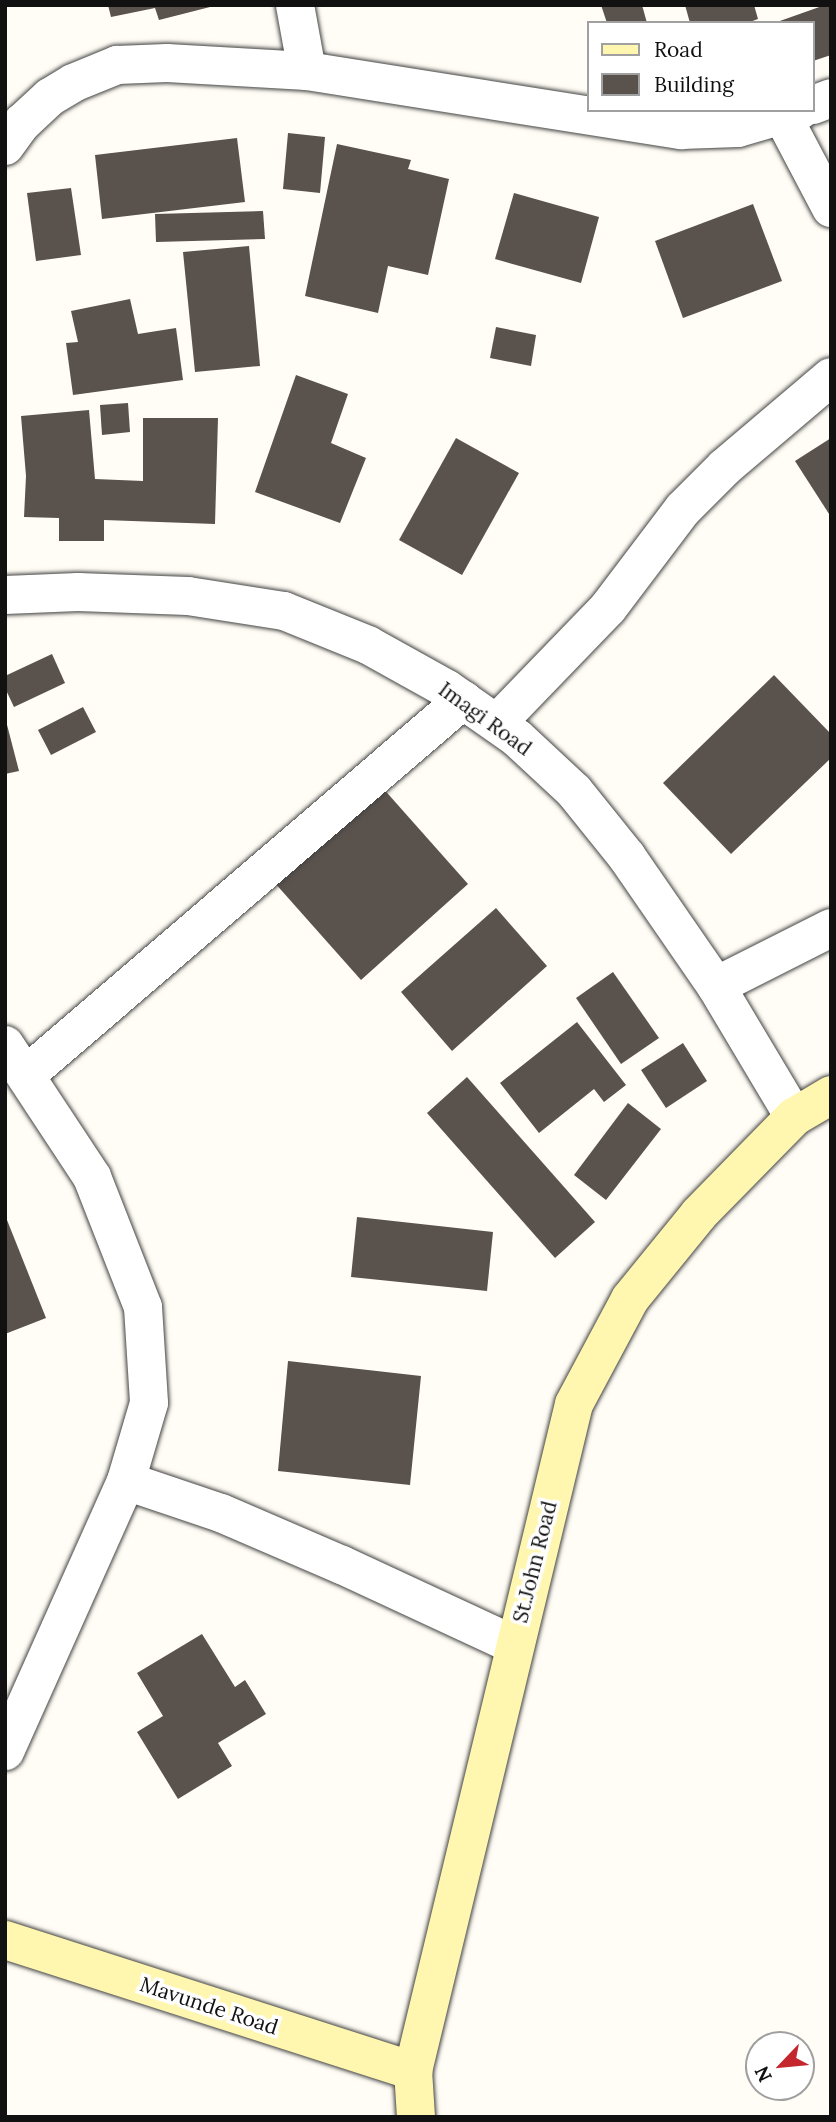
<!DOCTYPE html>
<style>
body{margin:0}
#map{position:relative;width:836px;height:2122px;overflow:hidden;background:#fffdf5;font-family:Lora,serif}
div>[style]{position:absolute}
[style*='--x']{left:calc(var(--x)*1px);top:calc(var(--y)*1px);width:calc(var(--w)*1px);rotate:calc(var(--a)*1deg)}
.building>*{inset:0;background:#5a524d}
.roads{filter:drop-shadow(0 0 2px #444) drop-shadow(0 0 2px #444)}
.street>*{height:38px;margin:-19px;padding:0 19px;transform-origin:19px;border-radius:19px;background:#fff}
.secondary>*{height:38px;margin:-19px;padding:0 19px;transform-origin:19px;border-radius:19px;background:#fff6b0}
span{translate:-50% -50%;white-space:nowrap;text-align:center;line-height:1.15;-webkit-text-stroke:7px #fff;paint-order:stroke}
.street-label{font-size:21px;color:#111}
.frame{position:absolute;inset:0;border:7px solid #111;pointer-events:none}
.legend{position:absolute;left:587px;top:21px;width:228px;height:91px;box-sizing:border-box;background:#fff;border:2px solid #a0a0a0;margin:0;padding:9px 12px;list-style:none;font-size:21px;color:#111}
.legend li{display:flex;align-items:center;gap:14px;height:35px}
.legend b{width:35px;border:2px solid #a0a0a0}
.north{position:absolute;left:745px;top:2031px;width:70px;height:70px;box-sizing:border-box;background:#fff;border:2px solid #a0a0a0;border-radius:50%;rotate:244deg;font-size:19px;font-weight:700;line-height:28px;text-align:center;color:#111}
.north::after{content:'';display:block;margin:auto;width:24px;height:32px;background:#c4262e;clip-path:polygon(50% 0,100% 100%,50% 72%,0 100%)}
</style>
<div id="map">
<div class="building">
<div style="clip-path:polygon(108px 5px,214px 5px,214px 6px,159px 20px,155px 8px,111px 17px)"></div>
<div style="clip-path:polygon(601px 5px,642px 5px,647px 23px,607px 23px)"></div>
<div style="clip-path:polygon(685px 5px,754px 5px,758px 19px,747px 23px,690px 23px)"></div>
<div style="clip-path:polygon(825px 5px,831px 5px,831px 55px,813px 61px,813px 23px,777px 22px)"></div>
<div style="clip-path:polygon(288px 133px,325px 137px,320px 193px,283px 189px)"></div>
<div style="clip-path:polygon(237px 138px,245px 202px,102px 219px,95px 155px)"></div>
<div style="clip-path:polygon(337px 144px,411px 160px,408px 169px,449px 179px,428px 275px,388px 266px,378px 313px,305px 296px)"></div>
<div style="clip-path:polygon(71px 188px,81px 255px,36px 261px,27px 193px)"></div>
<div style="clip-path:polygon(514px 193px,599px 217px,581px 283px,495px 259px)"></div>
<div style="clip-path:polygon(753px 204px,782px 281px,683px 318px,655px 241px)"></div>
<div style="clip-path:polygon(263px 211px,265px 239px,156px 242px,155px 214px)"></div>
<div style="clip-path:polygon(249px 246px,260px 366px,195px 372px,183px 252px)"></div>
<div style="clip-path:polygon(130px 299px,138px 334px,176px 328px,183px 380px,73px 395px,66px 343px,78px 342px,71px 311px)"></div>
<div style="clip-path:polygon(496px 327px,536px 335px,531px 366px,490px 358px)"></div>
<div style="clip-path:polygon(296px 375px,348px 394px,331px 443px,366px 458px,340px 523px,255px 492px)"></div>
<div style="clip-path:polygon(128px 403px,130px 432px,102px 435px,100px 405px)"></div>
<div style="clip-path:polygon(89px 410px,95px 479px,143px 481px,143px 418px,218px 418px,215px 524px,104px 520px,104px 541px,59px 541px,59px 518px,24px 517px,26px 476px,21px 416px)"></div>
<div style="clip-path:polygon(456px 438px,519px 473px,462px 575px,399px 540px)"></div>
<div style="clip-path:polygon(831px 438px,831px 517px,795px 461px)"></div>
<div style="clip-path:polygon(52px 654px,65px 683px,14px 707px,5px 688px,5px 676px)"></div>
<div style="clip-path:polygon(774px 675px,831px 734px,831px 758px,731px 854px,663px 783px)"></div>
<div style="clip-path:polygon(83px 707px,96px 732px,51px 755px,38px 730px)"></div>
<div style="clip-path:polygon(5px 717px,19px 771px,5px 774px)"></div>
<div style="clip-path:polygon(373px 777px,468px 884px,361px 980px,266px 873px)"></div>
<div style="clip-path:polygon(496px 908px,547px 966px,452px 1051px,401px 992px)"></div>
<div style="clip-path:polygon(613px 972px,659px 1038px,621px 1064px,576px 998px)"></div>
<div style="clip-path:polygon(577px 1022px,626px 1085px,604px 1102px,594px 1089px,539px 1133px,500px 1083px)"></div>
<div style="clip-path:polygon(683px 1043px,707px 1081px,666px 1108px,641px 1070px)"></div>
<div style="clip-path:polygon(467px 1077px,595px 1222px,555px 1258px,427px 1113px)"></div>
<div style="clip-path:polygon(628px 1103px,661px 1129px,606px 1200px,574px 1175px)"></div>
<div style="clip-path:polygon(5px 1215px,46px 1318px,5px 1334px)"></div>
<div style="clip-path:polygon(357px 1217px,493px 1232px,487px 1291px,351px 1277px)"></div>
<div style="clip-path:polygon(288px 1361px,421px 1376px,410px 1485px,278px 1471px)"></div>
<div style="clip-path:polygon(202px 1634px,235px 1687px,245px 1680px,266px 1714px,218px 1743px,232px 1766px,178px 1799px,137px 1732px,163px 1716px,137px 1673px)"></div>
</div>
<div class="roads">
<div class="street">
<div style="--x:295;--y:5;--w:67;--a:79.7"></div>
<div style="--x:813;--y:105;--w:19;--a:-21"></div>
<div style="--x:783;--y:117;--w:103;--a:62.2"></div>
<div style="--x:5;--y:146;--w:29;--a:-54"></div>
<div style="--x:22;--y:123;--w:38;--a:-43"></div>
<div style="--x:50;--y:97;--w:27;--a:-31"></div>
<div style="--x:73;--y:83;--w:48;--a:-22.2"></div>
<div style="--x:117;--y:65;--w:50;--a:-2.3"></div>
<div style="--x:167;--y:63;--w:140;--a:3.3"></div>
<div style="--x:307;--y:71;--w:379;--a:9"></div>
<div style="--x:681;--y:130;--w:57;--a:-2"></div>
<div style="--x:738;--y:128;--w:65;--a:-16.2"></div>
<div style="--x:5;--y:595;--w:73;--a:-2.4"></div>
<div style="--x:78;--y:592;--w:110;--a:2.1"></div>
<div style="--x:188;--y:596;--w:97;--a:8.9"></div>
<div style="--x:284;--y:611;--w:91;--a:22"></div>
<div style="--x:368;--y:645;--w:90;--a:29.1"></div>
<div style="--x:447;--y:689;--w:85;--a:35"></div>
<div style="--x:517;--y:738;--w:78;--a:42.9"></div>
<div style="--x:574;--y:791;--w:85;--a:51.2"></div>
<div style="--x:627;--y:857;--w:157;--a:55.4"></div>
<div style="--x:716;--y:986;--w:152;--a:59.2"></div>
<div style="--x:497;--y:723;--w:160;--a:-46"></div>
<div style="--x:608;--y:608;--w:124;--a:-52.9"></div>
<div style="--x:683;--y:509;--w:59;--a:-45"></div>
<div style="--x:725;--y:467;--w:139;--a:-40.3"></div>
<div style="--x:716;--y:986;--w:129;--a:-26.8"></div>
<div style="--x:5;--y:1045;--w:158;--a:56.6"></div>
<div style="--x:92;--y:1177;--w:140;--a:68.6"></div>
<div style="--x:143;--y:1307;--w:96;--a:86.4"></div>
<div style="--x:149;--y:1403;--w:81;--a:106.4"></div>
<div style="--x:126;--y:1481;--w:296;--a:114.1"></div>
<div style="--x:26;--y:1075;--w:576;--a:-40.63"></div>
<div style="--x:126;--y:1481;--w:100;--a:18.6"></div>
<div style="--x:221;--y:1513;--w:132;--a:23.3"></div>
<div style="--x:342;--y:1565;--w:190;--a:24.9"></div>
</div>
<div class="secondary">
<div style="--x:5;--y:1940;--w:429;--a:17.8"></div>
<div style="--x:416;--y:2117;--w:46;--a:-93.7"></div>
<div style="--x:413;--y:2071;--w:686;--a:-76.43"></div>
<div style="--x:574;--y:1404;--w:119;--a:-61.9"></div>
<div style="--x:630;--y:1299;--w:109;--a:-50.9"></div>
<div style="--x:699;--y:1214;--w:136;--a:-45.6"></div>
<div style="--x:794;--y:1117;--w:43;--a:-30.7"></div>
</div>
</div>
<div class="street-label">
<span style="left:485px;top:719px;rotate:36deg">Imagi Road</span>
<span style="left:535px;top:1562px;rotate:-76deg">St.John Road</span>
<span style="left:209px;top:2006px;rotate:18deg">Mavunde Road</span>
</div>
<div class="frame"></div>
<ul class="legend">
<li><b style="height:9px;background:#fff6b0"></b>Road</li>
<li><b style="height:19px;background:#5a524d"></b>Building</li>
</ul>
<div class="north">N</div>
</div>
